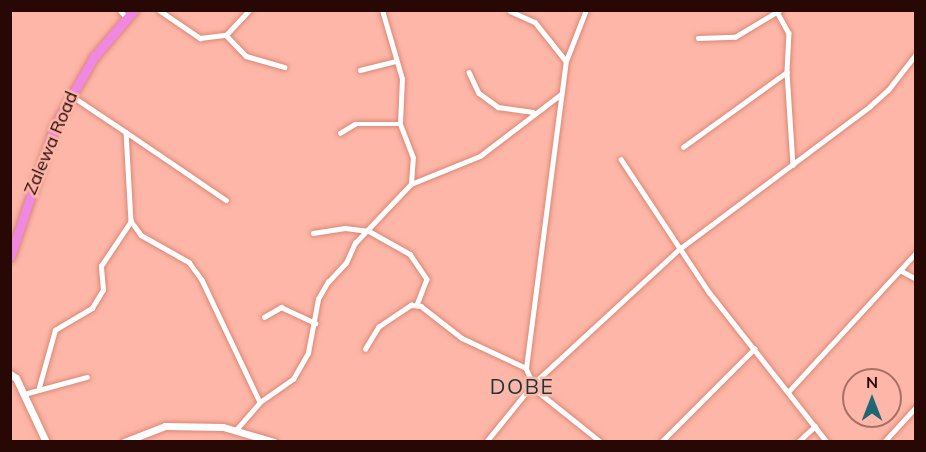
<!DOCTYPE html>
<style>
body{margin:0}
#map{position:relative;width:926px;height:452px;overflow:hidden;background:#fdb6a7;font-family:Mulish,sans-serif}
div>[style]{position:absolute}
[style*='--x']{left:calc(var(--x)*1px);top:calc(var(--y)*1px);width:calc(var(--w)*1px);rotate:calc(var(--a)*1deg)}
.roads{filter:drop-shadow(0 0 2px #dc8776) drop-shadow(0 0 2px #dc8776)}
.street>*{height:4.5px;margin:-2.25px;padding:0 2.25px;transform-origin:2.25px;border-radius:2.25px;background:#fff}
.secondary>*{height:7px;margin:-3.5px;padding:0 3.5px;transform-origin:3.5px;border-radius:3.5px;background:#fff}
.highway>*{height:9px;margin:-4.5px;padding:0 4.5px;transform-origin:4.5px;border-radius:4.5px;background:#ef88e1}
span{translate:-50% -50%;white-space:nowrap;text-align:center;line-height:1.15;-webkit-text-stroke:5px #fdb6a7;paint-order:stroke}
.street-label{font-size:18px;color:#270804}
.quarter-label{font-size:21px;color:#17383f;letter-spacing:1.5px}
.frame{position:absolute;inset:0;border:12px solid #270804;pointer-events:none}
.north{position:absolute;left:842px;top:368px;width:60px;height:60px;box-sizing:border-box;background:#fdb6a7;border:2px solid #a77066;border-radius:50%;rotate:0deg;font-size:16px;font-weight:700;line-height:24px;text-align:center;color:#270804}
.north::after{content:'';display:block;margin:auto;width:21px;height:27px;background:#1d6673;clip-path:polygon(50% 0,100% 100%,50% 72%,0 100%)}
</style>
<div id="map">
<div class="roads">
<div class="street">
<div style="--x:120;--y:10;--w:11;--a:49"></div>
<div style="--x:159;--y:10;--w:50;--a:34.3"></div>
<div style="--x:200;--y:38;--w:26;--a:-7"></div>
<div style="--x:226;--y:35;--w:34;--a:-47"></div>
<div style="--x:776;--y:10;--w:26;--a:61"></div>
<div style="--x:789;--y:33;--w:39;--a:93"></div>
<div style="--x:787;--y:72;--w:93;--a:86.3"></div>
<div style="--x:510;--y:11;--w:27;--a:24"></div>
<div style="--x:535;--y:22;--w:50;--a:51.5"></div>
<div style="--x:226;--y:35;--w:29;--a:46"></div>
<div style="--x:246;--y:56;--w:40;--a:16"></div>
<div style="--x:698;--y:38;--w:37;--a:-2"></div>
<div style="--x:735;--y:37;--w:52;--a:-31"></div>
<div style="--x:360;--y:70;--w:37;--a:-14"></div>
<div style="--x:469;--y:72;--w:23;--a:65"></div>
<div style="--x:479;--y:93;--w:24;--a:36"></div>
<div style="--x:498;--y:107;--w:35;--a:8"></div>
<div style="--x:72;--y:96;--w:65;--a:33.7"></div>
<div style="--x:126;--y:132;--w:89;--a:86.8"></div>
<div style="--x:131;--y:221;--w:17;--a:54"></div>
<div style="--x:141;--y:235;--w:55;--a:29.4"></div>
<div style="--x:189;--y:262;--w:22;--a:54"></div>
<div style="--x:202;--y:280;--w:135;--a:64.6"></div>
<div style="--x:126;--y:132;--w:121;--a:34.2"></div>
<div style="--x:340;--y:133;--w:17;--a:-31"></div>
<div style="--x:355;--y:124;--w:45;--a:0"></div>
<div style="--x:683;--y:147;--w:128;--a:-35.8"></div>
<div style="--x:621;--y:159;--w:159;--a:56.5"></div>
<div style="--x:709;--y:292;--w:191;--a:51.8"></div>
<div style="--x:411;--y:184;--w:74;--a:-22.1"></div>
<div style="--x:480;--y:156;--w:102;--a:-37.4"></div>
<div style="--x:313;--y:233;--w:32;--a:-9"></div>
<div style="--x:345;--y:228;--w:24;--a:7"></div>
<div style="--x:369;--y:231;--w:47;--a:29.3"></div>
<div style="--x:410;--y:254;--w:30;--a:56"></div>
<div style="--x:427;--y:279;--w:28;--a:111"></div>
<div style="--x:900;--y:270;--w:18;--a:29"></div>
<div style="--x:264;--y:317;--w:20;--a:-30"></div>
<div style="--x:281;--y:307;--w:38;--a:25"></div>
<div style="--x:365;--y:349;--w:26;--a:-59"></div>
<div style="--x:378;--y:327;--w:40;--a:-34"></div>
<div style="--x:411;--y:305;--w:10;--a:6"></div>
<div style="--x:421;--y:306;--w:52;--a:38"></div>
<div style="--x:462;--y:338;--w:71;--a:25.1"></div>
<div style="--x:526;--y:368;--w:24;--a:66"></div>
<div style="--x:536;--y:390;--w:83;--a:38.7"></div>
<div style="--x:526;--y:368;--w:310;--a:-82.6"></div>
<div style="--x:566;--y:61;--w:55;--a:-68.6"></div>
<div style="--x:39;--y:387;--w:59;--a:-74.3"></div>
<div style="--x:55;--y:330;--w:43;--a:-30.7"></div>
<div style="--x:92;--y:308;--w:21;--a:-59"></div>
<div style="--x:103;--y:290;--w:24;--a:-95"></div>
<div style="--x:101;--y:266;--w:54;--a:-56.3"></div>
<div style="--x:788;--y:392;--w:189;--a:-47.4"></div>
<div style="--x:24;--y:394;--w:65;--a:-15.1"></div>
<div style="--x:235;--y:431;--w:38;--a:-49"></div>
<div style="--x:260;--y:402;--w:40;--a:-34.9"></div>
<div style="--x:293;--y:379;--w:30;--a:-60"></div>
<div style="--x:308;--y:353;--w:55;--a:-79.5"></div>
<div style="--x:318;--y:299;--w:20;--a:-60"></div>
<div style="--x:328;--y:282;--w:26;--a:-47"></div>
<div style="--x:346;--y:263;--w:22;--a:-66"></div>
<div style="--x:355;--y:243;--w:81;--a:-46.5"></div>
<div style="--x:411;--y:184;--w:26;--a:-86"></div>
<div style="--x:413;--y:158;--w:36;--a:-111"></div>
<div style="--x:400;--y:124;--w:45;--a:-87.5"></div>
<div style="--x:402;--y:79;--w:72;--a:-106.2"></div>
<div style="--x:486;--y:442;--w:75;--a:-51"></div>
<div style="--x:533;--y:384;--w:197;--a:-42.7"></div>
<div style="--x:678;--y:250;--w:239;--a:-36.8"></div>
<div style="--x:869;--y:107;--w:25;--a:-42"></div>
<div style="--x:888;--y:90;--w:46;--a:-52.1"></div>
<div style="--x:661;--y:442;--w:132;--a:-45"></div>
<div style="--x:798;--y:442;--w:23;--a:-43"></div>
<div style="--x:884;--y:442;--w:47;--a:-47.6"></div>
</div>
<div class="secondary">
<div style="--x:10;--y:374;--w:7;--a:34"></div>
<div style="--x:16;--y:378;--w:71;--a:64.9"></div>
<div style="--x:124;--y:442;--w:44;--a:-21.3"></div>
<div style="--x:165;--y:426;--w:58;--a:1"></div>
<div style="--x:223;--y:427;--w:53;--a:16.4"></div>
</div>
<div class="highway">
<div style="--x:10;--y:257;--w:139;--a:-71.2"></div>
<div style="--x:55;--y:125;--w:78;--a:-60.2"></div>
<div style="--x:94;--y:57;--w:62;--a:-49.6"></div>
</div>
</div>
<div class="street-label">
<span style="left:51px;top:143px;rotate:-67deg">Zalewa Road</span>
</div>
<div class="quarter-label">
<span style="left:522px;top:386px">DOBE</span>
</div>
<div class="frame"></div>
<div class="north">N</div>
</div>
